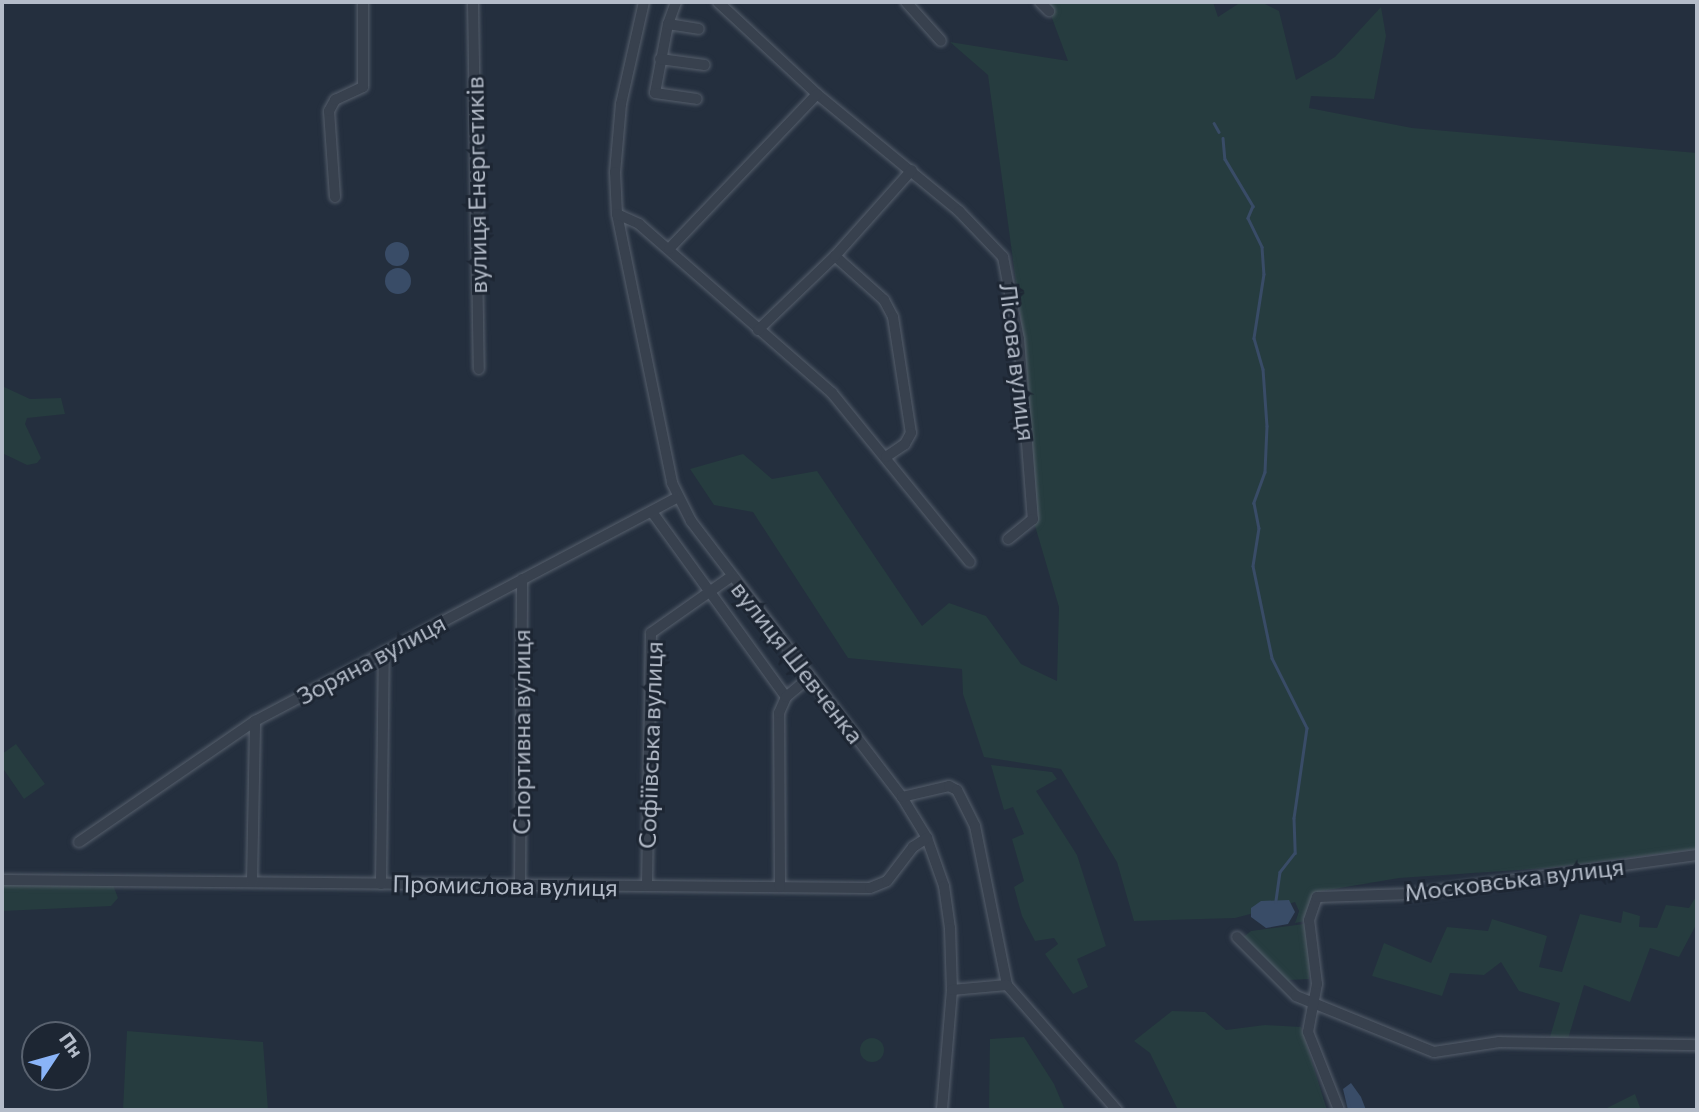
<!DOCTYPE html>
<meta charset="utf-8">
<style>
body{margin:0}
#map{position:relative;width:1699px;height:1112px;overflow:hidden;background:#242f3e;font-family:Commissioner,sans-serif}
div>[style]{position:absolute}
[style*='--x']{left:calc(var(--x)*1px);top:calc(var(--y)*1px);width:calc(var(--w)*1px);rotate:calc(var(--a)*1deg)}
.green>*{inset:0;background:#263c3f}
.round{border-radius:50%}
.water>*{inset:0;background:#394c67}
.stream>*{height:2.5px;margin:-1.25px;padding:0 1.25px;transform-origin:1.25px;border-radius:1.25px;background:#394c67}
.roads{filter:drop-shadow(0 0 2px #565f6c) drop-shadow(0 0 2px #565f6c)}
.minor>*{height:10px;margin:-5px;padding:0 5px;transform-origin:5px;border-radius:5px;background:#38414e}
span{translate:-50% -50%;white-space:nowrap;text-align:center;line-height:1.15;-webkit-text-stroke:6px #1d2633;paint-order:stroke}
.street-label{font-size:24px;color:#b4bcc9}
.frame{position:absolute;inset:0;border:4px solid #b4bcc9;pointer-events:none}
.north{position:absolute;left:21px;top:1021px;width:70px;height:70px;box-sizing:border-box;background:#1d2633;border:2px solid #59626f;border-radius:50%;rotate:54deg;font-size:19px;font-weight:700;line-height:28px;text-align:center;color:#b4bcc9}
.north::after{content:'';display:block;margin:auto;width:24px;height:32px;background:#8ab4f8;clip-path:polygon(50% 0,100% 100%,50% 72%,0 100%)}
</style>
<div id="map">
<div class="green">
<div style="clip-path:polygon(1046px 2px,1213px 2px,1218px 17px,1241px 2px,1261px 2px,1279px 11px,1296px 80px,1335px 57px,1381px 7px,1386px 36px,1374px 99px,1311px 96px,1309px 108px,1412px 128px,1697px 153px,1697px 849px,1547px 868px,1399px 878px,1322px 891px,1312px 895px,1305px 921px,1295px 923px,1299px 911px,1295px 902px,1235px 918px,1134px 921px,1117px 862px,1061px 769px,984px 757px,963px 694px,962px 669px,848px 658px,753px 512px,714px 505px,690px 469px,743px 454px,772px 479px,817px 471px,922px 626px,949px 603px,986px 616px,1021px 664px,1057px 681px,1059px 607px,1033px 519px,1025px 349px,988px 75px,950px 42px,1068px 61px)"></div>
<div style="clip-path:polygon(2px 386px,30px 399px,61px 398px,65px 414px,27px 418px,25px 424px,41px 458px,37px 463px,27px 465px,2px 453px)"></div>
<div style="clip-path:polygon(16px 744px,45px 784px,24px 799px,2px 767px,2px 754px)"></div>
<div style="clip-path:polygon(991px 765px,1052px 772px,1057px 779px,1036px 791px,1077px 855px,1106px 946px,1077px 959px,1088px 987px,1073px 994px,1045px 954px,1058px 944px,1054px 938px,1035px 941px,1022px 916px,1014px 887px,1024px 881px,1012px 839px,1024px 834px,1013px 807px,1004px 810px)"></div>
<div style="clip-path:polygon(2px 884px,113px 885px,118px 898px,111px 906px,2px 911px)"></div>
<div style="clip-path:polygon(1697px 895px,1697px 923px,1679px 957px,1650px 948px,1630px 1002px,1584px 985px,1568px 1039px,1550px 1037px,1560px 1003px,1519px 991px,1501px 962px,1484px 975px,1450px 973px,1442px 996px,1372px 976px,1384px 943px,1431px 963px,1447px 927px,1488px 931px,1492px 919px,1547px 936px,1539px 967px,1562px 972px,1580px 914px,1621px 923px,1623px 911px,1640px 916px,1639px 927px,1657px 928px,1666px 905px,1689px 908px)"></div>
<div style="clip-path:polygon(1304px 924px,1310px 951px,1309px 979px,1289px 980px,1298px 994px,1241px 939px,1251px 931px)"></div>
<div style="clip-path:polygon(1172px 1011px,1205px 1012px,1226px 1030px,1265px 1025px,1301px 1027px,1327px 1110px,1178px 1110px,1150px 1053px,1134px 1041px)"></div>
<div style="clip-path:polygon(127px 1031px,263px 1042px,268px 1110px,123px 1110px)"></div>
<div style="clip-path:polygon(1024px 1037px,1054px 1084px,1065px 1110px,989px 1110px,990px 1039px)"></div>
<div class="round" style="left:860px;top:1038px;width:24px;height:24px"></div>
<div style="clip-path:polygon(1635px 1094px,1641px 1110px,1603px 1110px)"></div>
</div>
<div class="water">
<div class="round" style="left:385px;top:242px;width:24px;height:24px"></div>
<div class="round" style="left:385px;top:268px;width:26px;height:26px"></div>
<div style="clip-path:polygon(1289px 900px,1295px 912px,1288px 924px,1266px 928px,1251px 917px,1251px 908px,1261px 901px)"></div>
<div style="clip-path:polygon(1351px 1083px,1361px 1097px,1366px 1110px,1348px 1110px,1343px 1089px)"></div>
</div>
<div class="stream">
<div style="--x:1214;--y:123;--w:10;--a:61"></div>
<div style="--x:1223;--y:138;--w:21;--a:85"></div>
<div style="--x:1225;--y:159;--w:55;--a:59.2"></div>
<div style="--x:1253;--y:206;--w:13;--a:113"></div>
<div style="--x:1248;--y:218;--w:32;--a:64"></div>
<div style="--x:1262;--y:247;--w:27;--a:86"></div>
<div style="--x:1264;--y:274;--w:65;--a:98.9"></div>
<div style="--x:1254;--y:338;--w:32;--a:74"></div>
<div style="--x:1263;--y:369;--w:57;--a:86"></div>
<div style="--x:1267;--y:426;--w:46;--a:92.5"></div>
<div style="--x:1265;--y:472;--w:33;--a:110"></div>
<div style="--x:1254;--y:503;--w:25;--a:79"></div>
<div style="--x:1259;--y:528;--w:38;--a:99"></div>
<div style="--x:1253;--y:566;--w:94;--a:78.3"></div>
<div style="--x:1272;--y:658;--w:78;--a:63.4"></div>
<div style="--x:1307;--y:728;--w:91;--a:98.2"></div>
<div style="--x:1294;--y:818;--w:35;--a:88"></div>
<div style="--x:1295;--y:853;--w:24;--a:128"></div>
<div style="--x:1280;--y:872;--w:30;--a:98"></div>
</div>
<div class="roads">
<div class="minor">
<div style="--x:473;--y:2;--w:367;--a:89.1"></div>
<div style="--x:644;--y:2;--w:105;--a:102.7"></div>
<div style="--x:621;--y:104;--w:68;--a:95"></div>
<div style="--x:615;--y:172;--w:42;--a:87.3"></div>
<div style="--x:617;--y:214;--w:275;--a:78.4"></div>
<div style="--x:672;--y:483;--w:42;--a:63.4"></div>
<div style="--x:691;--y:521;--w:347;--a:52.6"></div>
<div style="--x:902;--y:797;--w:48;--a:58.6"></div>
<div style="--x:927;--y:838;--w:51;--a:70.5"></div>
<div style="--x:944;--y:886;--w:42;--a:81.9"></div>
<div style="--x:950;--y:928;--w:62;--a:88.2"></div>
<div style="--x:952;--y:990;--w:120;--a:94.8"></div>
<div style="--x:676;--y:2;--w:23;--a:110"></div>
<div style="--x:668;--y:24;--w:70;--a:100.7"></div>
<div style="--x:655;--y:93;--w:42;--a:8.1"></div>
<div style="--x:718;--y:2;--w:135;--a:42.9"></div>
<div style="--x:817;--y:94;--w:184;--a:39.5"></div>
<div style="--x:959;--y:211;--w:64;--a:46.3"></div>
<div style="--x:1003;--y:257;--w:84;--a:79"></div>
<div style="--x:1019;--y:339;--w:181;--a:85.6"></div>
<div style="--x:1033;--y:519;--w:32;--a:141"></div>
<div style="--x:906;--y:2;--w:52;--a:48.1"></div>
<div style="--x:1040;--y:2;--w:13;--a:45"></div>
<div style="--x:668;--y:24;--w:31;--a:9"></div>
<div style="--x:660;--y:59;--w:45;--a:7.6"></div>
<div style="--x:335;--y:197;--w:86;--a:-94"></div>
<div style="--x:329;--y:111;--w:13;--a:-61"></div>
<div style="--x:335;--y:100;--w:31;--a:-25"></div>
<div style="--x:363;--y:87;--w:85;--a:-90"></div>
<div style="--x:617;--y:214;--w:24;--a:24"></div>
<div style="--x:639;--y:224;--w:257;--a:41.2"></div>
<div style="--x:832;--y:393;--w:218;--a:50.8"></div>
<div style="--x:669;--y:249;--w:214;--a:-46.3"></div>
<div style="--x:835;--y:256;--w:66;--a:41.9"></div>
<div style="--x:884;--y:300;--w:19;--a:62"></div>
<div style="--x:893;--y:317;--w:117;--a:81.2"></div>
<div style="--x:911;--y:433;--w:13;--a:119"></div>
<div style="--x:905;--y:444;--w:23;--a:146"></div>
<div style="--x:758;--y:330;--w:107;--a:-43.9"></div>
<div style="--x:835;--y:256;--w:115;--a:-48.2"></div>
<div style="--x:652;--y:512;--w:228;--a:54.1"></div>
<div style="--x:902;--y:797;--w:48;--a:-13.2"></div>
<div style="--x:949;--y:786;--w:9;--a:27"></div>
<div style="--x:957;--y:790;--w:40;--a:63.4"></div>
<div style="--x:975;--y:826;--w:162;--a:78.6"></div>
<div style="--x:1007;--y:985;--w:167;--a:48.7"></div>
<div style="--x:79;--y:842;--w:214;--a:-34.5"></div>
<div style="--x:255;--y:721;--w:477;--a:-27.9"></div>
<div style="--x:2;--y:880;--w:868;--a:0.53"></div>
<div style="--x:870;--y:888;--w:18;--a:-22"></div>
<div style="--x:887;--y:881;--w:43;--a:-52.6"></div>
<div style="--x:913;--y:847;--w:17;--a:-33"></div>
<div style="--x:252;--y:882;--w:161;--a:-88.9"></div>
<div style="--x:381;--y:884;--w:232;--a:-89.3"></div>
<div style="--x:520;--y:884;--w:305;--a:-89.6"></div>
<div style="--x:647;--y:886;--w:253;--a:-89.1"></div>
<div style="--x:651;--y:633;--w:99;--a:-35.1"></div>
<div style="--x:780;--y:887;--w:174;--a:-90.3"></div>
<div style="--x:779;--y:713;--w:17;--a:-66"></div>
<div style="--x:786;--y:697;--w:31;--a:-40"></div>
<div style="--x:1237;--y:937;--w:83;--a:45"></div>
<div style="--x:1296;--y:996;--w:149;--a:22.1"></div>
<div style="--x:1434;--y:1052;--w:66;--a:-8.7"></div>
<div style="--x:1499;--y:1042;--w:198;--a:0.9"></div>
<div style="--x:952;--y:990;--w:55;--a:-5.2"></div>
<div style="--x:1339;--y:1110;--w:84;--a:-111.7"></div>
<div style="--x:1308;--y:1032;--w:49;--a:-79.4"></div>
<div style="--x:1317;--y:984;--w:64;--a:-97.1"></div>
<div style="--x:1309;--y:920;--w:24;--a:-71"></div>
<div style="--x:1317;--y:897;--w:95;--a:-1.8"></div>
<div style="--x:1412;--y:894;--w:288;--a:-7.8"></div>
</div>
</div>
<div class="street-label">
<span style="left:476px;top:185px;rotate:-91deg">вулиця Енергетиків</span>
<span style="left:1018px;top:362px;rotate:83deg">Лісова вулиця</span>
<span style="left:371px;top:659px;rotate:-28deg">Зоряна вулиця</span>
<span style="left:798px;top:662px;rotate:52deg">вулиця Шевченка</span>
<span style="left:521px;top:732px;rotate:-90deg">Спортивна вулиця</span>
<span style="left:650px;top:745px;rotate:-88deg">Софіївська вулиця</span>
<span style="left:1514px;top:879px;rotate:-7deg">Московська вулиця</span>
<span style="left:505px;top:885px;rotate:1deg">Промислова вулиця</span>
</div>
<div class="frame"></div>
<div class="north">Пн</div>
</div>
